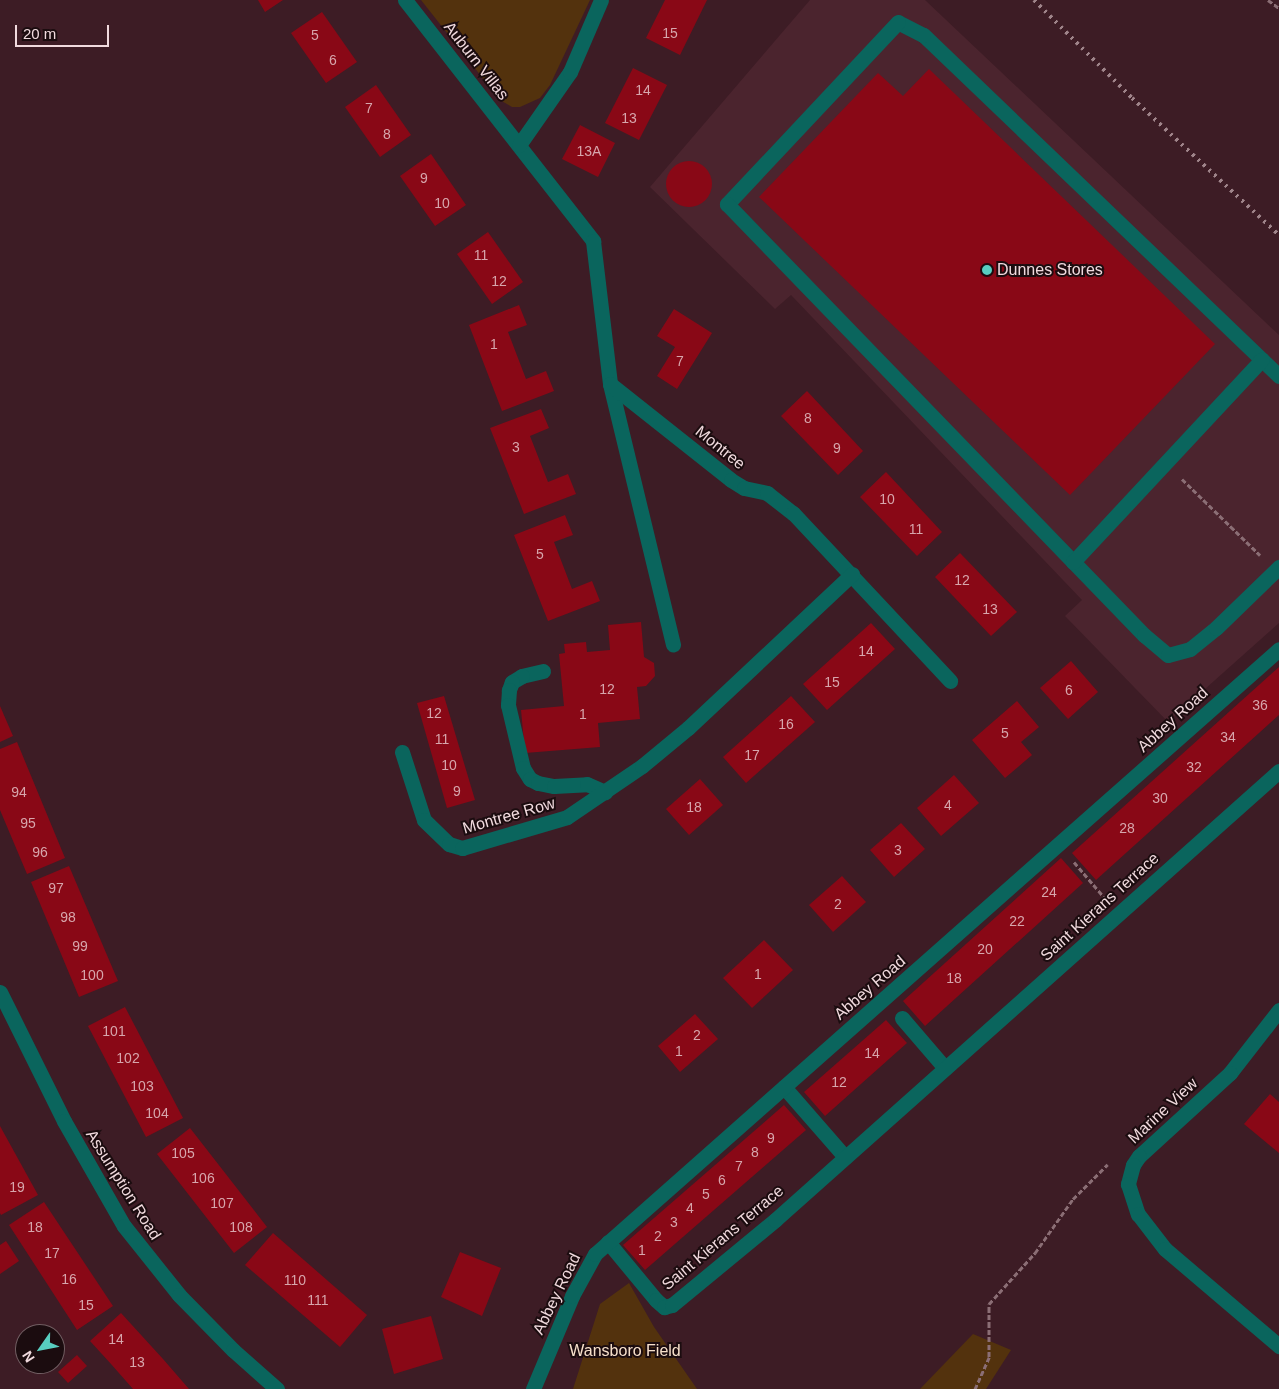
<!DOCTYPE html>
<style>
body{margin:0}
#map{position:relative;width:1279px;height:1389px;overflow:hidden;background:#3d1c25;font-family:Helvetica,sans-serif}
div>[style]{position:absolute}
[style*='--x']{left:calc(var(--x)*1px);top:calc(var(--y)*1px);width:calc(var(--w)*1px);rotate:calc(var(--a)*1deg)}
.built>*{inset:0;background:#4b242e}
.green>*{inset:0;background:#53320d}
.building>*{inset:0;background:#890816}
.round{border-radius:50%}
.path>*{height:3px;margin-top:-1.5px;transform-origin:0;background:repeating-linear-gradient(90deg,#8b6e75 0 5px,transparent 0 7.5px)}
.minor>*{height:15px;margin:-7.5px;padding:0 7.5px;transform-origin:7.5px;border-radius:7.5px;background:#0a655d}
.rail>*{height:4px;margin-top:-2px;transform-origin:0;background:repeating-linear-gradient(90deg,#9f848a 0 2.5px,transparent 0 7.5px)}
.dots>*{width:14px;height:14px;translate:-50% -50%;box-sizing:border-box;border:2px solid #1b0c0f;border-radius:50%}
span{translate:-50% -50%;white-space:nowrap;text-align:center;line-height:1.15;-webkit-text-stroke:4px #1b0c0f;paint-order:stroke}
.number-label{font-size:14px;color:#d7a6ac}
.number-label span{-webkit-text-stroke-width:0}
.street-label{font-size:16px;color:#f1dade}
.poi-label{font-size:16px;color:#f1dade}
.left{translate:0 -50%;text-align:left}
.park-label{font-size:16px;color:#f7e0cb}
.north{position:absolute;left:15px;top:1324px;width:50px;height:50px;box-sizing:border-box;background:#1b0c0f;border:1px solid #715e62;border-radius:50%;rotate:237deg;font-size:14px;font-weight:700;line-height:20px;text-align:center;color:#f1dade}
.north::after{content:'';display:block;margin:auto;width:18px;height:22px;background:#58cec0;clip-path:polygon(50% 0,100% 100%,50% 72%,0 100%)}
.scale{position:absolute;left:15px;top:25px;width:94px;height:22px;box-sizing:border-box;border:2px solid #f1dade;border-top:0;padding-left:6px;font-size:15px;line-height:18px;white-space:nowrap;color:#f1dade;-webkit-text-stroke:4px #1b0c0f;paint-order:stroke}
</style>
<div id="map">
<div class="built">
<div style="clip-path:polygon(810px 0,925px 0,1279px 335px,1279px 623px,1168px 722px,1065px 616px,1082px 600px,791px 295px,775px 309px,650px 187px)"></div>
</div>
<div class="green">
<div style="clip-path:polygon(421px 0,590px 0,550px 85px,540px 98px,520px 107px,512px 107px,500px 100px)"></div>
<div style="clip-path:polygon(629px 1283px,654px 1327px,697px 1389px,573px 1389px,600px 1304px)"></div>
<div style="clip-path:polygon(973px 1334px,1011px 1350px,986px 1389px,920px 1389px)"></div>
</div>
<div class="building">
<div style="clip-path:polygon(258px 0,283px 0,265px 12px)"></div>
<div style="clip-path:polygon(665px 0,707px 0,680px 55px,646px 38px)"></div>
<div style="clip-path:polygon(322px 12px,357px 62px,326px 83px,291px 33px)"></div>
<div style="clip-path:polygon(633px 68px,667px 85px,639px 140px,605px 123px)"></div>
<div style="clip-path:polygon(929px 69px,1215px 344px,1070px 495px,759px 197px,878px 73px,903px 96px)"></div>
<div style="clip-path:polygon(376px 85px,411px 135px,380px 157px,345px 107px)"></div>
<div style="clip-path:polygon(580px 125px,615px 143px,598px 177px,562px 159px)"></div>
<div style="clip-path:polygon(431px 154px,466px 205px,435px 226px,400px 176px)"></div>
<div class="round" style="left:666px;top:161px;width:46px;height:46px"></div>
<div style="clip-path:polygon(488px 232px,523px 282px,492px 304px,457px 254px)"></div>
<div style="clip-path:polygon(519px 305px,527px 325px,508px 332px,526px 379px,546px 371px,554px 391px,502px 411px,469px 325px)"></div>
<div style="clip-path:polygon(674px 309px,712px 333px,677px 389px,657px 376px,675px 347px,657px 336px)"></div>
<div style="clip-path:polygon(807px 391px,863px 451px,838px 475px,781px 416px)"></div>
<div style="clip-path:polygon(541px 409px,549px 428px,530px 436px,548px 482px,568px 474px,576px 494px,524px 514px,490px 428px)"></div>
<div style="clip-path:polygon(886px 472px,942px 532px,917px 556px,860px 497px)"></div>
<div style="clip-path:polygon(565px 515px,573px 535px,554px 542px,572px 589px,592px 581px,600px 601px,548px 621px,514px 535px)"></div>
<div style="clip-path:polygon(960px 553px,1017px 612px,991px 636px,935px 577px)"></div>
<div style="clip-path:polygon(641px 622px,644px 657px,654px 663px,655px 676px,646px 686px,637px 687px,640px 719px,598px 723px,600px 747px,525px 753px,521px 710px,564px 706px,559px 654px,565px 653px,564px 644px,586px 642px,587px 652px,610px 650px,608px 625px)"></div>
<div style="clip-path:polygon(871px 623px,895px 649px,827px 710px,803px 684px)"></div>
<div style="clip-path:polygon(1071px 661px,1098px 692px,1068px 719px,1040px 688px)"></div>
<div style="clip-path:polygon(1279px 667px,1279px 715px,1096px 880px,1072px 853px)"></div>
<div style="clip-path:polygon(444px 696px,475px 800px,447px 808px,417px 703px)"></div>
<div style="clip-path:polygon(791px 696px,815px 722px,746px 783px,723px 757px)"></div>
<div style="clip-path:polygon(1017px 701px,1039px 727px,1021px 742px,1032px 755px,1005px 778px,972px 740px)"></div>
<div style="clip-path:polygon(0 706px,13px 736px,0 742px)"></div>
<div style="clip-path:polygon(17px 742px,65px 858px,27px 874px,0 810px,0 749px)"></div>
<div style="clip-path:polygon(954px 775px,979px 803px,941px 836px,917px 808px)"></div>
<div style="clip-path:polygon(700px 779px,723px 805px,689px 835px,666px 809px)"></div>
<div style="clip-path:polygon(901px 823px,925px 849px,894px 877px,870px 850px)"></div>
<div style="clip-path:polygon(1061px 858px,1083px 883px,925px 1026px,903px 1001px)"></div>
<div style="clip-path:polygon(69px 866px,118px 981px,79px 997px,31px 882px)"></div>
<div style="clip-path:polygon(842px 876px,866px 902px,833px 932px,809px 905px)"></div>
<div style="clip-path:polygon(764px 940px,793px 970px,752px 1008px,723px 978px)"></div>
<div style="clip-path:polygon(125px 1007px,183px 1118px,146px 1137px,88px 1026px)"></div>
<div style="clip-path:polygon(695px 1014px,718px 1039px,680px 1072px,658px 1046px)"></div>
<div style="clip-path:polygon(886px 1020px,907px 1043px,825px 1116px,804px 1092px)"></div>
<div style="clip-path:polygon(1270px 1094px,1279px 1102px,1279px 1153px,1244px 1124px)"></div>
<div style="clip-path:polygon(784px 1105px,806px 1130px,645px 1270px,623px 1245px)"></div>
<div style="clip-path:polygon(0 1126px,38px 1195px,1px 1215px,0 1213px)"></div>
<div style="clip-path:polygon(190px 1128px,267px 1227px,234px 1253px,157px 1154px)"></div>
<div style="clip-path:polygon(44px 1202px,113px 1306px,77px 1330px,9px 1225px)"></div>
<div style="clip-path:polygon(273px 1233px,367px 1315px,340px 1347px,245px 1265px)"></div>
<div style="clip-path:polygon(6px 1241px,19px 1261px,0 1274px,0 1245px)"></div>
<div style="clip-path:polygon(460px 1252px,501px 1268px,482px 1316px,441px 1297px)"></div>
<div style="clip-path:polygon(121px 1313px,163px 1359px,189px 1389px,133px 1389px,111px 1364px,90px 1341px)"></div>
<div style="clip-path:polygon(431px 1316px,443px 1359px,394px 1374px,382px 1329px)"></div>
<div style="clip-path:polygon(77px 1355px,87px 1366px,68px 1383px,58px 1372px)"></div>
</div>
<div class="path">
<div style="--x:1268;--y:0;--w:14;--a:36"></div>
<div style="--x:1182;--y:479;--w:109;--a:44.3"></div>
<div style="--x:1074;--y:862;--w:46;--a:49.4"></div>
<div style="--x:975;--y:1389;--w:35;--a:-66"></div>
<div style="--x:989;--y:1357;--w:53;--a:-90"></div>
<div style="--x:989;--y:1304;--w:69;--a:-48"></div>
<div style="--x:1035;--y:1253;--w:66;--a:-54.9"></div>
<div style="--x:1073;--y:1199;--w:49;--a:-45"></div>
</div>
<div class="minor">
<div style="--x:405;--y:0;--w:306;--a:52"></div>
<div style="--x:593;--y:241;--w:144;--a:83.2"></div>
<div style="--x:610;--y:384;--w:268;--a:76.4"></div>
<div style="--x:519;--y:145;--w:89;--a:-55.1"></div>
<div style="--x:570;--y:72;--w:78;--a:-66.7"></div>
<div style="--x:1279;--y:376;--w:493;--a:-136.2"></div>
<div style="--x:923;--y:35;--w:28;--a:-153"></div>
<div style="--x:898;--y:22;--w:250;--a:133.2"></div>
<div style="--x:727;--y:204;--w:600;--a:45.95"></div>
<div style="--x:1144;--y:635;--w:31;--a:40"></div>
<div style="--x:1168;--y:655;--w:23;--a:-15"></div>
<div style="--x:1190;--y:649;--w:33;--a:-39"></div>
<div style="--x:1216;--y:628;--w:88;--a:-44.1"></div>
<div style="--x:610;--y:384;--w:154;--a:38.4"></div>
<div style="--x:731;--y:480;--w:15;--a:32"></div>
<div style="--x:744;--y:488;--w:24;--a:12"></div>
<div style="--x:767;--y:493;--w:33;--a:38"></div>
<div style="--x:793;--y:513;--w:230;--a:46.9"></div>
<div style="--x:1073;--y:562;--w:277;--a:-47"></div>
<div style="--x:543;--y:671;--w:22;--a:167"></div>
<div style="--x:522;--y:676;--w:12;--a:149"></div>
<div style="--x:512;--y:682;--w:9;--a:111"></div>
<div style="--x:509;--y:690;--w:15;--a:94"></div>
<div style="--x:508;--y:705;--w:65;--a:76.6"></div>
<div style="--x:523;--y:768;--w:13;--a:58"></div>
<div style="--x:530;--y:779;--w:9;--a:27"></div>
<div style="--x:538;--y:783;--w:16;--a:11"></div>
<div style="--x:554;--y:786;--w:33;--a:-3"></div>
<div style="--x:587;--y:784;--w:20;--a:24"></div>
<div style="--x:402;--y:752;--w:71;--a:72.1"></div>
<div style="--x:424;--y:820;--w:35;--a:44"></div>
<div style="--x:449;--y:844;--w:14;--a:17"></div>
<div style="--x:462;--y:848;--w:109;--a:-16.4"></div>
<div style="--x:567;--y:817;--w:91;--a:-34.2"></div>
<div style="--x:642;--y:766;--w:60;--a:-39.6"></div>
<div style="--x:688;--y:728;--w:225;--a:-43.2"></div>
<div style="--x:0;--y:992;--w:144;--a:63.6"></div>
<div style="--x:64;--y:1121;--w:121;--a:60.3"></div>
<div style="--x:124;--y:1226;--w:88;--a:51.4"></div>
<div style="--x:179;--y:1295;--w:77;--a:45.5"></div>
<div style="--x:233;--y:1350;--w:59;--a:41.6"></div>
<div style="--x:1279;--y:1010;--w:80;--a:127.9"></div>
<div style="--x:1230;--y:1073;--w:123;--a:137.6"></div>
<div style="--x:1139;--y:1156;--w:11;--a:124"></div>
<div style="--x:1133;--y:1165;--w:20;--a:105"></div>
<div style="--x:1128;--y:1184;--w:32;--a:72"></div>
<div style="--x:1138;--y:1214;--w:44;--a:52.4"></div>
<div style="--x:1165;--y:1249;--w:150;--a:40.4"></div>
<div style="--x:902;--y:1018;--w:66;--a:49.3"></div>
<div style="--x:784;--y:1087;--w:93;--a:48.9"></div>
<div style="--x:608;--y:1242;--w:75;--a:50.4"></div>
<div style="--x:656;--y:1300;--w:11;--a:41"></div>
<div style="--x:664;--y:1307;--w:8;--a:-14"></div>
<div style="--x:672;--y:1305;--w:134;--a:-39.5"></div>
<div style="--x:775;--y:1220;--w:675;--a:-41.7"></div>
<div style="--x:533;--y:1389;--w:101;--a:-67.2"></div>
<div style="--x:572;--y:1296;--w:48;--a:-61.3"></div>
<div style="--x:595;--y:1254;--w:913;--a:-41.49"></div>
</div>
<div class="rail">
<div style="--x:1034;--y:0;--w:139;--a:45"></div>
<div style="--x:1132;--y:98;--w:201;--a:43"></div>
</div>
<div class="dots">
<div style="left:987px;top:270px;background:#58cec0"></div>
</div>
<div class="number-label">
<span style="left:670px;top:33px">15</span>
<span style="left:315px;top:35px">5</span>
<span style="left:333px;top:60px">6</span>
<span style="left:643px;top:90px">14</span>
<span style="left:369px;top:108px">7</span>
<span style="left:629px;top:118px">13</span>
<span style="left:387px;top:134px">8</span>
<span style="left:589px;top:151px">13A</span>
<span style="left:424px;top:178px">9</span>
<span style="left:442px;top:203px">10</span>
<span style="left:481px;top:255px">11</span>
<span style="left:499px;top:281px">12</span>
<span style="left:494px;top:344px">1</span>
<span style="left:680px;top:361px">7</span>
<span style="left:808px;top:418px">8</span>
<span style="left:516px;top:447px">3</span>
<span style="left:837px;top:448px">9</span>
<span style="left:887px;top:499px">10</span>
<span style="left:916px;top:529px">11</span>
<span style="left:540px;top:554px">5</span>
<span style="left:962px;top:580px">12</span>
<span style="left:990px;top:609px">13</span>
<span style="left:866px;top:651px">14</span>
<span style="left:832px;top:682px">15</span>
<span style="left:607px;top:689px">12</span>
<span style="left:1069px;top:690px">6</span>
<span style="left:1260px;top:705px">36</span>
<span style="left:434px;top:713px">12</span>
<span style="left:583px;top:714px">1</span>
<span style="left:786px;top:724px">16</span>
<span style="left:1005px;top:733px">5</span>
<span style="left:1228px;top:737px">34</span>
<span style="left:442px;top:739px">11</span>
<span style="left:752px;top:755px">17</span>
<span style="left:449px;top:765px">10</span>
<span style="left:1194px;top:767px">32</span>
<span style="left:457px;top:791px">9</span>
<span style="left:19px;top:792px">94</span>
<span style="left:1160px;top:798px">30</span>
<span style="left:948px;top:805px">4</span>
<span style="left:694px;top:807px">18</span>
<span style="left:28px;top:823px">95</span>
<span style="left:1127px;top:828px">28</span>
<span style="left:898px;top:850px">3</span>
<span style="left:40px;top:852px">96</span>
<span style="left:56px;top:888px">97</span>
<span style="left:1049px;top:892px">24</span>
<span style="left:838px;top:904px">2</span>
<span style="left:68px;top:917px">98</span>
<span style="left:1017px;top:921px">22</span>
<span style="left:80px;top:946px">99</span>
<span style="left:985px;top:949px">20</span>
<span style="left:758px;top:974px">1</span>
<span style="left:92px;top:975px">100</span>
<span style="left:954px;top:978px">18</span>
<span style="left:114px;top:1031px">101</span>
<span style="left:697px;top:1035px">2</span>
<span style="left:679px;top:1051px">1</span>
<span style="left:872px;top:1053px">14</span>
<span style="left:128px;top:1058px">102</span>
<span style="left:839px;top:1082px">12</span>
<span style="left:142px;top:1086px">103</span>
<span style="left:157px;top:1113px">104</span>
<span style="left:771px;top:1138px">9</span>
<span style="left:755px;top:1152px">8</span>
<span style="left:183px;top:1153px">105</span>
<span style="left:739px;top:1166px">7</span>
<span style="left:203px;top:1178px">106</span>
<span style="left:722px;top:1180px">6</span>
<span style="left:17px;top:1187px">19</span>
<span style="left:706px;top:1194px">5</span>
<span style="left:222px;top:1203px">107</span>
<span style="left:690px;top:1208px">4</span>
<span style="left:674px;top:1222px">3</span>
<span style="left:35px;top:1227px">18</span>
<span style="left:241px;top:1227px">108</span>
<span style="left:658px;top:1236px">2</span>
<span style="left:642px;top:1250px">1</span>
<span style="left:52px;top:1253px">17</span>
<span style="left:69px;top:1279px">16</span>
<span style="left:295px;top:1280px">110</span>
<span style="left:318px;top:1300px">111</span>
<span style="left:86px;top:1305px">15</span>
<span style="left:116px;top:1339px">14</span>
<span style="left:137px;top:1362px">13</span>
</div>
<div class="street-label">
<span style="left:476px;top:61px;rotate:52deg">Auburn Villas</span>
<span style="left:720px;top:448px;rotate:39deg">Montree</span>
<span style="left:1173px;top:720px;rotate:-42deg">Abbey Road</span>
<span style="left:509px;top:816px;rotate:-16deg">Montree Row</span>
<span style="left:1100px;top:907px;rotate:-42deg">Saint Kierans Terrace</span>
<span style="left:870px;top:988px;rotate:-41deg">Abbey Road</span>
<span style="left:1163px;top:1111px;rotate:-43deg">Marine View</span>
<span style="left:123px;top:1185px;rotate:58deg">Assumption Road</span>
<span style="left:723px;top:1238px;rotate:-40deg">Saint Kierans Terrace</span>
<span style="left:557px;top:1294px;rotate:-64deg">Abbey Road</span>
</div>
<div class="poi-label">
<span class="left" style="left:997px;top:270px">Dunnes Stores</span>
</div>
<div class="park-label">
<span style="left:625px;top:1351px">Wansboro Field</span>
</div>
<div class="north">N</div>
<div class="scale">20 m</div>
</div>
